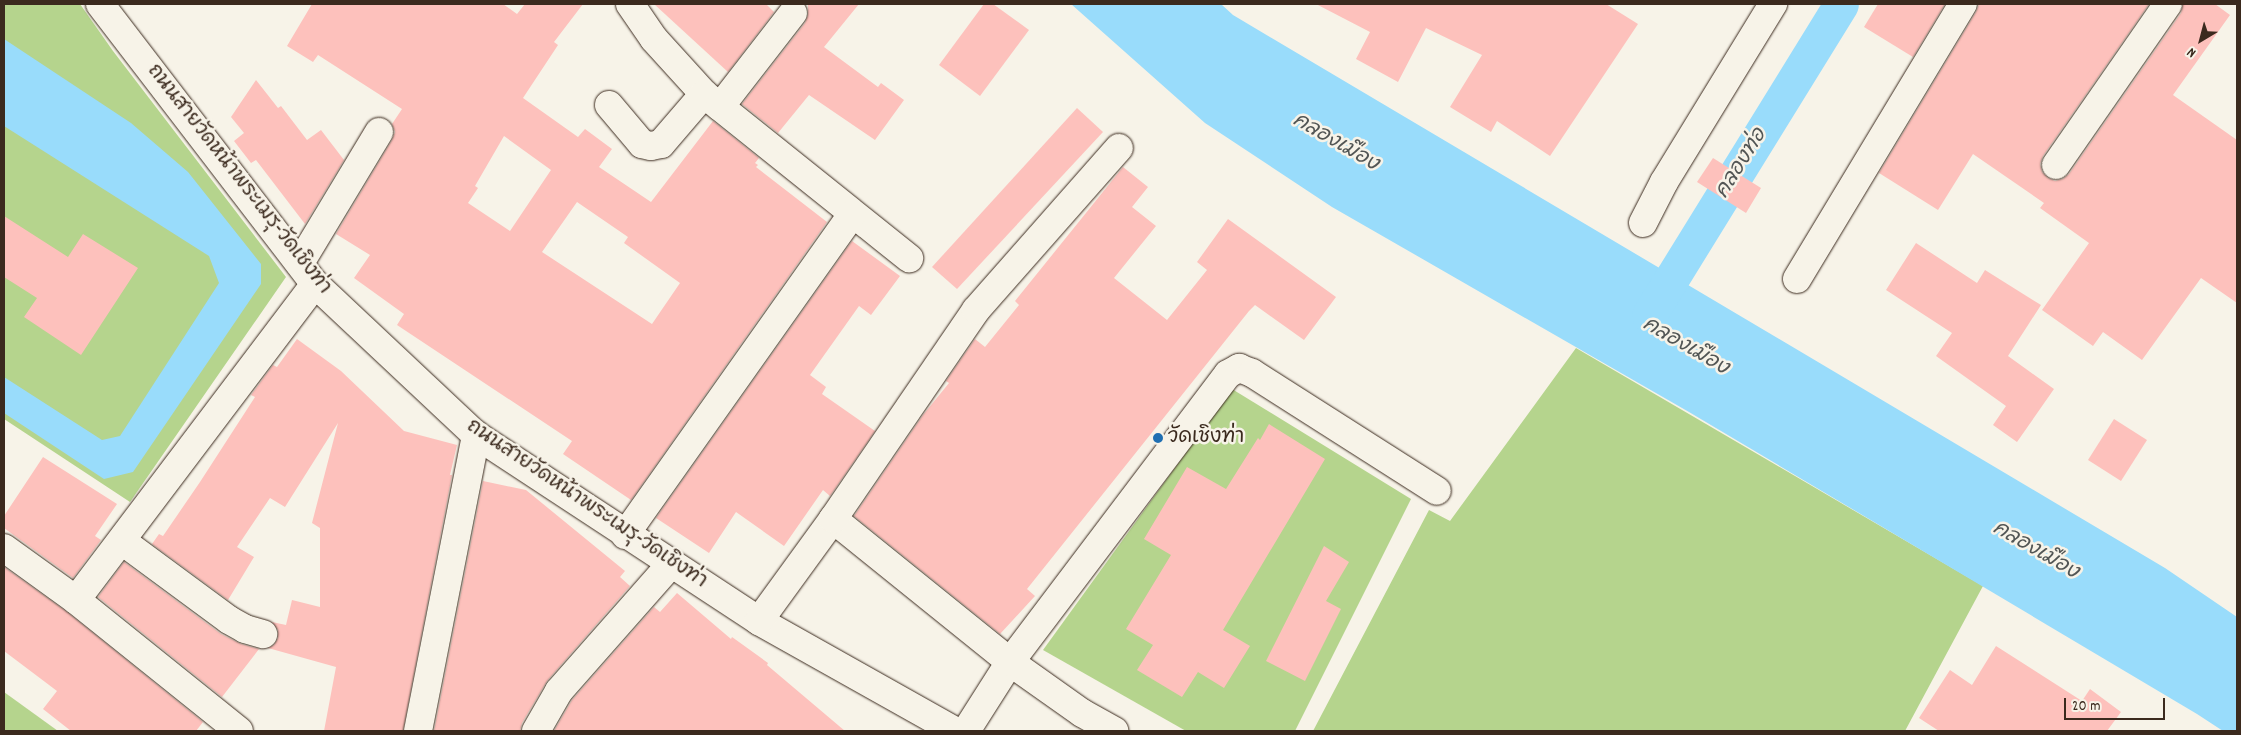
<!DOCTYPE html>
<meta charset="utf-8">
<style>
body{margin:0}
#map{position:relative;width:2241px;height:735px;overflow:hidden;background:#f7f3e8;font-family:Dekko,"Playpen Sans Thai",sans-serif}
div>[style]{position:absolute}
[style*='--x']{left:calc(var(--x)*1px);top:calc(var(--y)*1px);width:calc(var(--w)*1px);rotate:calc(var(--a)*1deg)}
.green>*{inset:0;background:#b5d48d}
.water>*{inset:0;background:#99dcfb}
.canal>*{height:35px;margin:-17.5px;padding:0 17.5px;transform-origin:17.5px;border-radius:17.5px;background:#99dcfb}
.building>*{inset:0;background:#fdc1bc}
.roads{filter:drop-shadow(0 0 1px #3b2a1e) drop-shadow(0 0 1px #3b2a1e)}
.minor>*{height:28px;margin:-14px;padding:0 14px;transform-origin:14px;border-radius:14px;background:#f7f3e8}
.dots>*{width:14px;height:14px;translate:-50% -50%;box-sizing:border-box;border:2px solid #f7f3e8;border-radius:50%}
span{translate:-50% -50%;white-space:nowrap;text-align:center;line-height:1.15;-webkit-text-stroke:5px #f7f3e8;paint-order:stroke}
.street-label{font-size:20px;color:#3b2a1e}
.poi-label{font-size:20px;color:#3b2a1e}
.left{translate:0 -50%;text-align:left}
.water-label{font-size:21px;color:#525655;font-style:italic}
.frame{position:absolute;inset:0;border:5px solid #3b2a1e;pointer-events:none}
.north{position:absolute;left:2176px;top:15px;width:50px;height:50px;-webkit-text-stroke:4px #f7f3e8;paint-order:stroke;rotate:217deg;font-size:14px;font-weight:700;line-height:20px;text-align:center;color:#3b2a1e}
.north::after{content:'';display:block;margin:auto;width:18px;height:22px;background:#3b2a1e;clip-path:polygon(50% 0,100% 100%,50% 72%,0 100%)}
.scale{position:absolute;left:2064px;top:698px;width:101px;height:22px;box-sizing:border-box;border:2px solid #3b2a1e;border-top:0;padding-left:6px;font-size:15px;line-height:18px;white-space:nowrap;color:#3b2a1e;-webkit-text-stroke:4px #f7f3e8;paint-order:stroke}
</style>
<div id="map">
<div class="green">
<div style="clip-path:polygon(4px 4px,80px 4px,113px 51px,286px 277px,130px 502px,4px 419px)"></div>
<div style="clip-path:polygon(1576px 348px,1983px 586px,1905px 731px,1313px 731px,1429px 510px,1450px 521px)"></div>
<div style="clip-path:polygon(1232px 389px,1411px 499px,1295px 731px,1186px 731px,1043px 650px)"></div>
<div style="clip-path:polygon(4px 692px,58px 731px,4px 731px)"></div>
</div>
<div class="water">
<div style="clip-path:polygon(1071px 4px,1221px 4px,1233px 15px,2165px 568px,2237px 617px,2237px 731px,2223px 731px,2197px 714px,1689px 412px,1332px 207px,1205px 123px)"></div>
<div style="clip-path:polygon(4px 39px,131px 123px,188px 172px,261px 264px,261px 284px,133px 472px,104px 479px,4px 413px,4px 377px,102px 440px,120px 436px,219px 283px,209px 256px,4px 126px)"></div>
</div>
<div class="canal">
<div style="--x:1649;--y:315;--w:365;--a:-58.3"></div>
</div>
<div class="building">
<div style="clip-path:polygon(evenodd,312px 4px,503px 4px,517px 14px,525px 4px,583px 4px,554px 42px,558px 45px,523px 98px,578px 137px,585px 129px,612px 149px,599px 167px,651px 202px,713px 121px,759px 158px,755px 163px,758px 165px,756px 167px,827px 222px,631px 500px,563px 454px,572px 441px,397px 325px,404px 314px,354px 278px,370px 255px,336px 234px,392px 140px,395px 132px,392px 124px,402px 109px,318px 55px,313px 62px,287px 46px,312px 4px,504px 136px,551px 170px,510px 231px,468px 203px,478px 188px,475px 186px,504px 136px,312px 4px,577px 202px,628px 237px,624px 243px,680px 283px,652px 324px,542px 252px,577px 202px)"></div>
<div style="clip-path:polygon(654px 4px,766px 4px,774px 12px,728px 72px)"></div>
<div style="clip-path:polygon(808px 4px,859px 4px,824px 47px,878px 87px,881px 83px,904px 100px,875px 140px,809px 95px,778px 133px,742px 104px,805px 23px,808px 15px)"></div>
<div style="clip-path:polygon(984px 4px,993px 4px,1029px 30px,980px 96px,939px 65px)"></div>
<div style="clip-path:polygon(1316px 4px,1606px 4px,1638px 24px,1550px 156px,1497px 121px,1491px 132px,1450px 107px,1482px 55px,1426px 28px,1398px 82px,1356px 59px,1370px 32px)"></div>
<div style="clip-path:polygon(1878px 4px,1945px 4px,1913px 57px,1864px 27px)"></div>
<div style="clip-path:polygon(1979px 4px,2149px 4px,2043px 156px,2040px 164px,2042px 172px,2048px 178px,2055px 181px,2063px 179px,2069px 174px,2181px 13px,2183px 4px,2215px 4px,2230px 15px,2173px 95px,2237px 140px,2237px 303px,2201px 278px,2142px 360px,2103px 332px,2093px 346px,2042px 310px,2089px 243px,2040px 208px,2044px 203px,1973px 154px,1938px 210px,1879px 173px,1976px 12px)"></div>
<div style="clip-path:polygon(256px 80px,278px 108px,281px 106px,307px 140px,321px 130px,344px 160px,305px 224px,256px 160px,251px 163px,234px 141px,244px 133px,231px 117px)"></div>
<div style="clip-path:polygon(1077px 108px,1103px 132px,957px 289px,932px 267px)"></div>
<div style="clip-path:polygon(1713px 158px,1761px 188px,1746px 213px,1697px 182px)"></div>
<div style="clip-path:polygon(1123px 167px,1148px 187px,1132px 207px,1156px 226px,1114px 278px,1167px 320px,1207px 270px,1197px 262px,1228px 219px,1336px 297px,1304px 340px,1255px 305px,1249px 311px,1027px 589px,1035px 596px,1000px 634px,854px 516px,923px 415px,949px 383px,946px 381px,975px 339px,985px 347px,1019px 305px,1015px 301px)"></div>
<div style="clip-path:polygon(4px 216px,68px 257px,83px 234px,138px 268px,81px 355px,24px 317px,37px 298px,4px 277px)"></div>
<div style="clip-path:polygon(852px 241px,900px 276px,871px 315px,859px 306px,810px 375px,826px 387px,822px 394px,875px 431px,830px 496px,823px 490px,784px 546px,736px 512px,709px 553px,656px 518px)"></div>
<div style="clip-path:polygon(1916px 243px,1977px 283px,1985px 270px,2041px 305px,2008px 356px,2054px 389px,2017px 442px,1993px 425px,2006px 406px,1936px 356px,1952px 333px,1886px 290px)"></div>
<div style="clip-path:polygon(297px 339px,341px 371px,404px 431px,457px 445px,450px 475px,452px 475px,403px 731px,324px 731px,336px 667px,268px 648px,274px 645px,278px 638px,278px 630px,272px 622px,286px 625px,292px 600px,320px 607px,320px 528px,312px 523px,338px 423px,285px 507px,270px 498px,237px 547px,254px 557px,228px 600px,152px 544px,159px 534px,163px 536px,200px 482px,255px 397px,251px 395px,273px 365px,277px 367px)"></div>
<div style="clip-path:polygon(2114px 419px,2147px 440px,2121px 481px,2088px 460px)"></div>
<div style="clip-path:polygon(1269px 424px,1325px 459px,1223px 630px,1250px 646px,1224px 688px,1198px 672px,1182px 697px,1137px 670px,1153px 645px,1126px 629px,1171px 555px,1144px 539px,1187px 467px,1226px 489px,1258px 438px,1260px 440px)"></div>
<div style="clip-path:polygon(43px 457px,117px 504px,95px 536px,101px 540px,73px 578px,4px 528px,4px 516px)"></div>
<div style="clip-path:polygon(483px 481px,526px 490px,625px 571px,620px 577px,630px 586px,547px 681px,522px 723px,520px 731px,434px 731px)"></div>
<div style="clip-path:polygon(1324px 546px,1349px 562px,1326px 601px,1341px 609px,1305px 681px,1266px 661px)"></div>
<div style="clip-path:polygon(124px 562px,221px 634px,241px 644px,259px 649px,222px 697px,98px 597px)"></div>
<div style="clip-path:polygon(4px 567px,67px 612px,203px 722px,196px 731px,71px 731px,43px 709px,57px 691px,4px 651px)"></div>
<div style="clip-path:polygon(677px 593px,731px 639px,732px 637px,768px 663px,767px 665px,845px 731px,554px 731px,572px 700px,654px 607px,660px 612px)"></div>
<div style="clip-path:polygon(1996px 646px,2082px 701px,2090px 689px,2121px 712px,2107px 731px,1939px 731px,1919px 718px,1950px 670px,1972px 685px)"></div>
</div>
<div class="roads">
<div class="minor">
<div style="--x:100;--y:4;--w:353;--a:52.5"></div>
<div style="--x:315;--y:284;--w:221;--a:43.2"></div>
<div style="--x:476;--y:435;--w:339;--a:33.3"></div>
<div style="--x:759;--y:621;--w:225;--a:29.3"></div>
<div style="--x:630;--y:4;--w:42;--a:55.6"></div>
<div style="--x:654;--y:39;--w:74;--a:47.7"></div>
<div style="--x:704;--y:94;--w:263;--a:38.7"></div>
<div style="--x:609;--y:105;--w:51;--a:49.8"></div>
<div style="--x:642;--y:144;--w:9;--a:13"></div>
<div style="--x:651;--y:146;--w:10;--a:-11"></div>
<div style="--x:661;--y:144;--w:66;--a:-49.3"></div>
<div style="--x:720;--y:107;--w:119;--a:-52.2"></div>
<div style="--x:2056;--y:165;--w:196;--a:-55.2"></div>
<div style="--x:1643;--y:223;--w:46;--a:-62.9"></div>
<div style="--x:1664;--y:182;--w:209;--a:-58.5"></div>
<div style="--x:300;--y:263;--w:153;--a:-58.9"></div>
<div style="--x:1797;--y:279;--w:321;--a:-58.9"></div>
<div style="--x:833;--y:519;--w:228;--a:38.9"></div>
<div style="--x:1010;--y:662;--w:88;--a:35.3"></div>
<div style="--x:1082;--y:713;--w:37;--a:29"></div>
<div style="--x:625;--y:535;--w:393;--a:-54.7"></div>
<div style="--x:122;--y:541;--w:133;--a:36.4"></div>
<div style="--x:229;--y:620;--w:18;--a:29"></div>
<div style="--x:245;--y:629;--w:19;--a:16"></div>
<div style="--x:4;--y:548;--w:89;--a:35.8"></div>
<div style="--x:76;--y:600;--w:209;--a:38.8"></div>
<div style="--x:76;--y:600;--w:396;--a:-52.9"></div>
<div style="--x:759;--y:621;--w:126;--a:-54"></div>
<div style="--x:833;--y:519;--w:253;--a:-55.6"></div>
<div style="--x:976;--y:310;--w:216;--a:-48.6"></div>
<div style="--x:418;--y:731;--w:302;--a:-78.9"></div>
<div style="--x:536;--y:731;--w:46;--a:-60.1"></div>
<div style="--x:559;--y:691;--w:169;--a:-48.6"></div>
<div style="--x:966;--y:731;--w:82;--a:-57.5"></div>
<div style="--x:1010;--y:662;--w:361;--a:-52.9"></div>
<div style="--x:1228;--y:374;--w:13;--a:-29"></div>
<div style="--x:1239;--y:368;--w:14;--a:21"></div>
<div style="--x:1252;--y:373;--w:219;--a:32.5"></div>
</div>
</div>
<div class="dots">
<div style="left:1158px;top:438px;background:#1f6fb2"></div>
</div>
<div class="street-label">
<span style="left:238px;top:180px;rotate:52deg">ถนนสายวัดหน้าพระเมรุ-วัดเชิงท่า</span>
<span style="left:586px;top:505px;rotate:34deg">ถนนสายวัดหน้าพระเมรุ-วัดเชิงท่า</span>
</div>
<div class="poi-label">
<span class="left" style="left:1168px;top:438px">วัดเชิงท่า</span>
</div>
<div class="water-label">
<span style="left:1335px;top:143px;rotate:30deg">คลองเมือง</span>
<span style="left:1742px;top:164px;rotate:-58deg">คลองท่อ</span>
<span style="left:1685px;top:347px;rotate:30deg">คลองเมือง</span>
<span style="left:2035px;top:551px;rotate:30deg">คลองเมือง</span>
</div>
<div class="frame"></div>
<div class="north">N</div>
<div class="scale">20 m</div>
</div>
